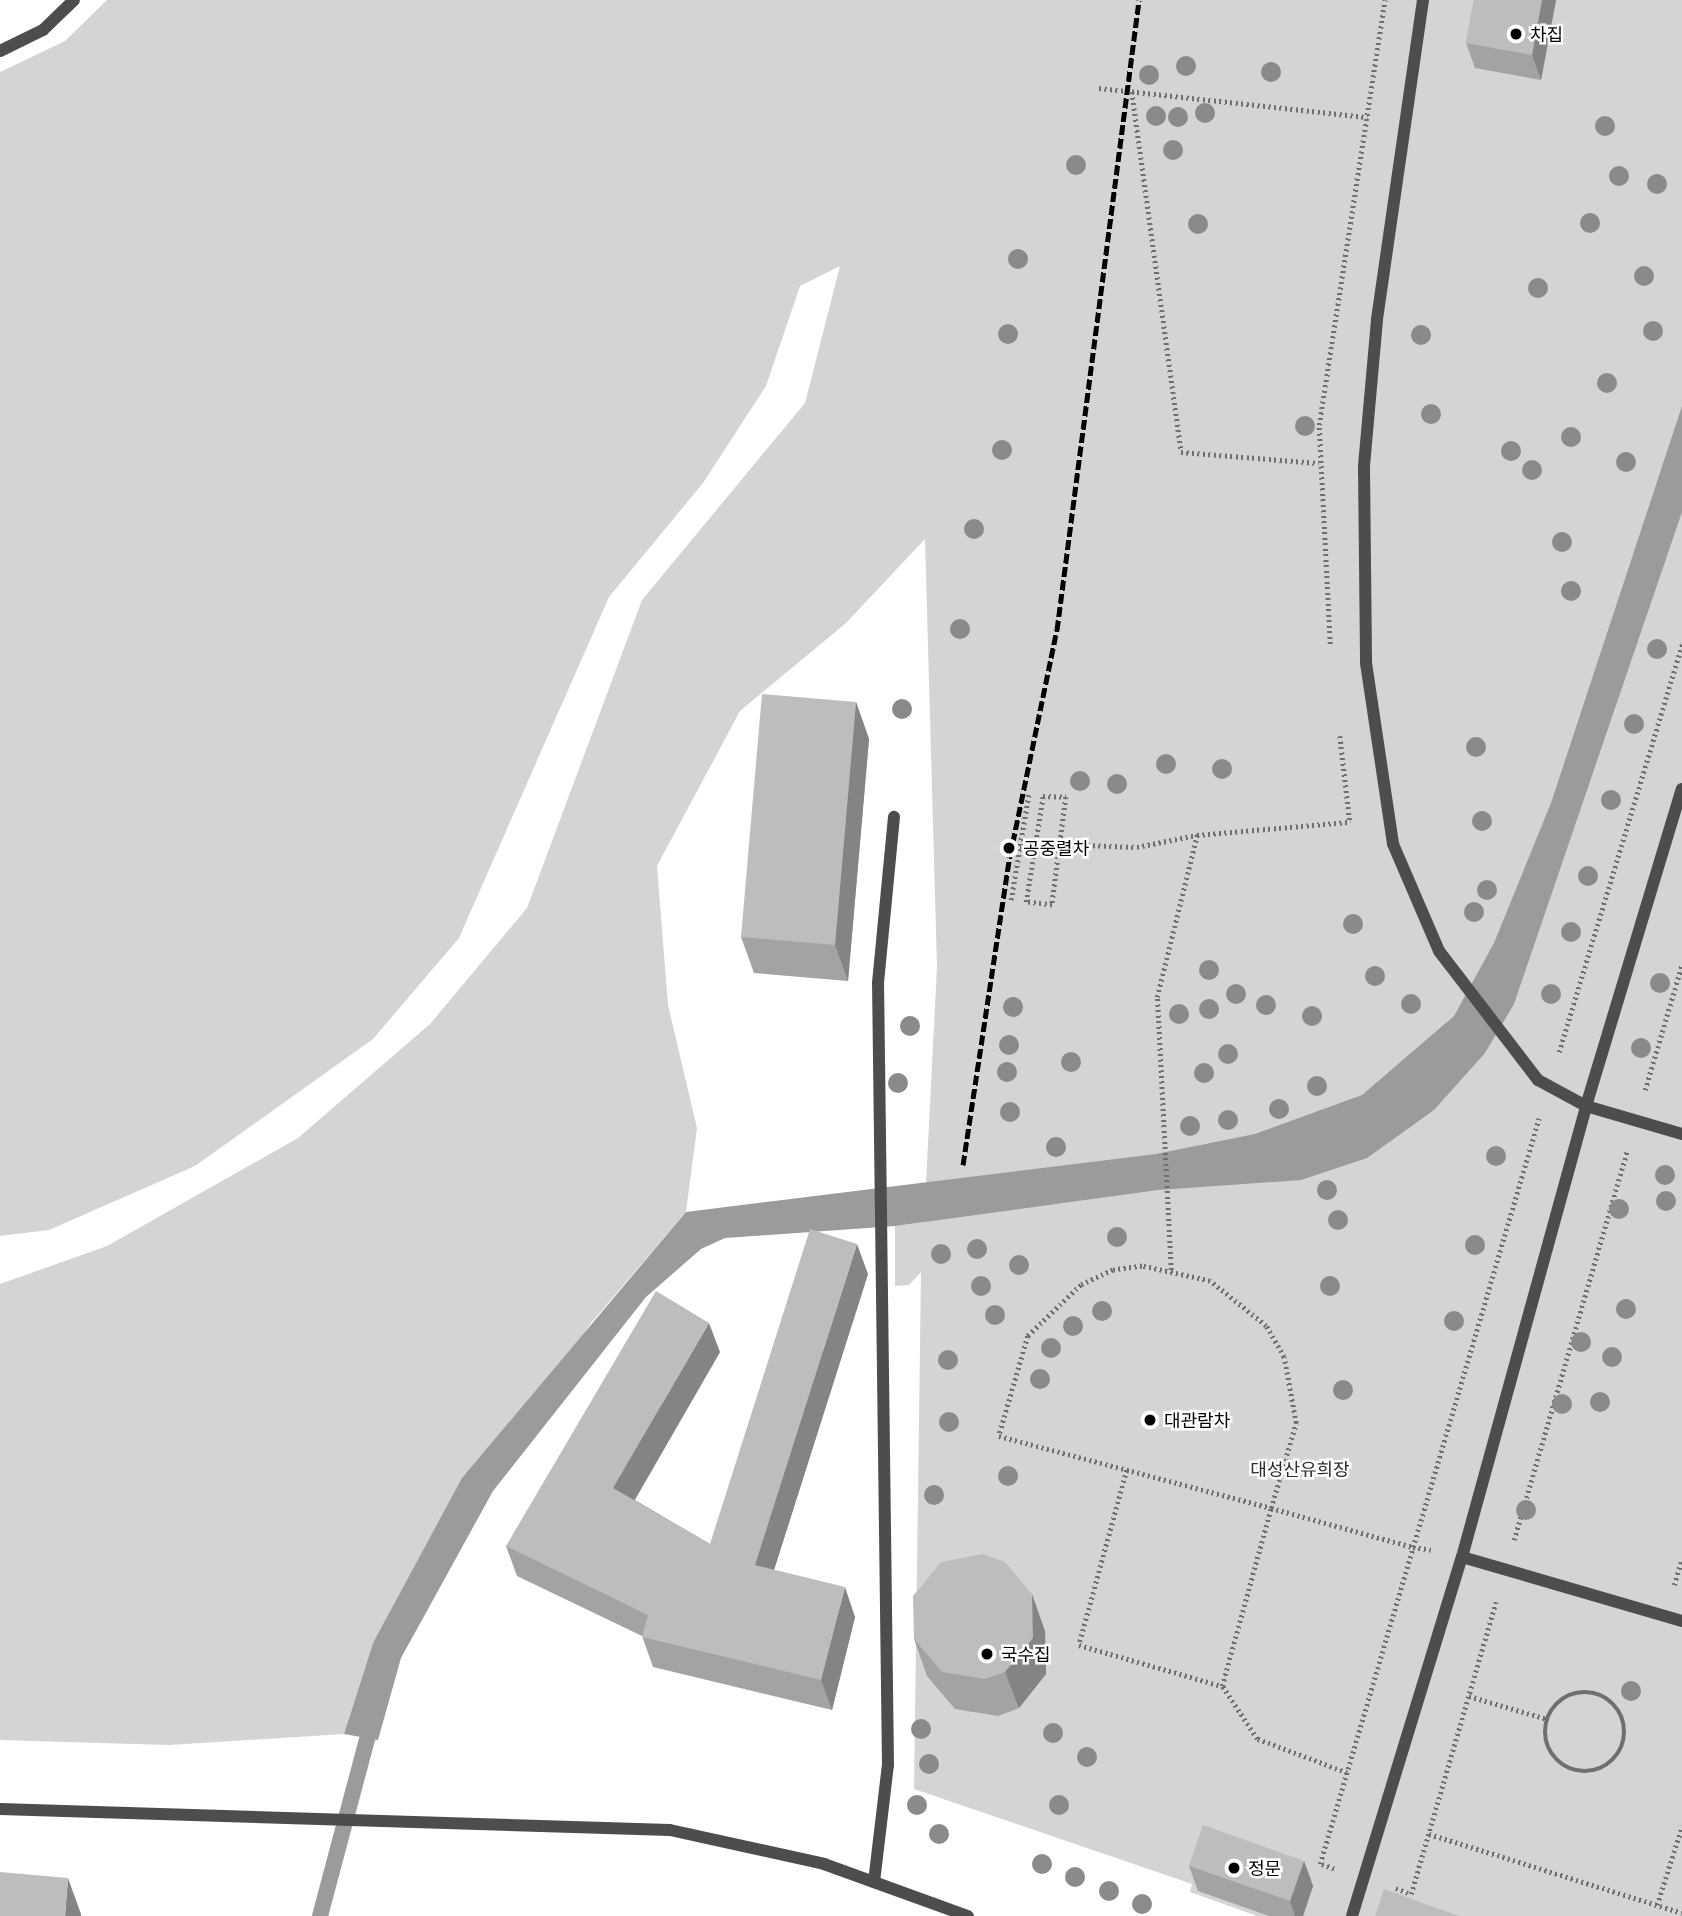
<!DOCTYPE html>
<meta charset="utf-8">
<style>
body{margin:0}
#map{position:relative;width:1682px;height:1916px;overflow:hidden;background:#fff;font-family:"Open Sans","Noto Sans KR",sans-serif}
div>[style]{position:absolute}
[style*='--x']{left:calc(var(--x)*1px);top:calc(var(--y)*1px);width:calc(var(--w)*1px);rotate:calc(var(--a)*1deg)}
.green>*{inset:0;background:#d4d4d4}
.water>*{inset:0;background:#9b9b9b}
.stream>*{height:16px;margin:-8px;padding:0 8px;transform-origin:8px;border-radius:8px;background:#9b9b9b}
.path>*{height:4.5px;margin-top:-2.25px;transform-origin:0;background:repeating-linear-gradient(90deg,#6f6f6f 0 2px,transparent 0 5.5px)}
.path>.ring{margin:-2.25px;padding:0;box-sizing:content-box;background:none;border:4.5px solid #6f6f6f;border-radius:50%}
.minor>*{height:12px;margin:-6px;padding:0 6px;transform-origin:6px;border-radius:6px;background:#4d4d4d}
.rail>*{height:5px;margin-top:-2.5px;transform-origin:0;background:repeating-linear-gradient(90deg,#000 0 10px,transparent 0 13.5px)}
.trees>*{width:20px;height:20px;margin:-10px;border-radius:50%;background:#8a8a8a}
.wall>*{inset:0;background:#a3a3a3}
.shaded-wall>*{inset:0;background:#848484}
.building>*{inset:0;background:#bdbdbd}
.dots>*{width:19px;height:19px;translate:-50% -50%;box-sizing:border-box;border:4px solid #fff;border-radius:50%}
span{translate:-50% -50%;white-space:nowrap;text-align:center;line-height:1.15;-webkit-text-stroke:5px #fff;paint-order:stroke}
.poi-label{font-size:18px;color:#000}
.left{translate:0 -50%;text-align:left}
.park-label{font-size:18px;color:#2b2b2b}
</style>
<div id="map">
<div class="green">
<div style="clip-path:polygon(107px 0,1682px 0,1682px 1916px,1257px 1916px,1190px 1892px,1192px 1884px,914px 1789px,921px 1272px,909px 1285px,895px 1286px,895px 1226px,924px 1222px,937px 967px,925px 539px,846px 623px,740px 711px,657px 866px,668px 1005px,697px 1128px,686px 1212px,591px 1323px,373px 1643px,344px 1734px,169px 1745px,0 1740px,0 1284px,107px 1246px,298px 1138px,430px 1024px,527px 908px,642px 600px,805px 403px,840px 266px,800px 286px,766px 386px,703px 483px,609px 597px,459px 938px,373px 1039px,195px 1166px,49px 1230px,0 1236px,0 72px,65px 41px)"></div>
</div>
<div class="water">
<div style="clip-path:polygon(1682px 406px,1682px 512px,1514px 1004px,1485px 1053px,1434px 1110px,1367px 1158px,1301px 1180px,1158px 1190px,895px 1226px,725px 1238px,701px 1249px,646px 1297px,493px 1491px,401px 1658px,378px 1740px,344px 1734px,373px 1643px,462px 1478px,686px 1212px,1156px 1154px,1255px 1134px,1362px 1095px,1454px 1016px,1494px 943px,1551px 803px)"></div>
</div>
<div class="stream">
<div style="--x:320;--y:1916;--w:203;--a:-75.1"></div>
</div>
<div class="path">
<div style="--x:1099;--y:88;--w:270;--a:6.2"></div>
<div style="--x:1132;--y:92;--w:363;--a:82.2"></div>
<div style="--x:1181;--y:452;--w:138;--a:4.6"></div>
<div style="--x:1330;--y:644;--w:219;--a:-92.9"></div>
<div style="--x:1319;--y:425;--w:430;--a:-81.2"></div>
<div style="--x:1340;--y:736;--w:87;--a:83.4"></div>
<div style="--x:1043;--y:796;--w:23;--a:2"></div>
<div style="--x:1066;--y:797;--w:109;--a:97.4"></div>
<div style="--x:1052;--y:905;--w:26;--a:-173"></div>
<div style="--x:1026;--y:902;--w:107;--a:-80.9"></div>
<div style="--x:1060;--y:844;--w:77;--a:2.2"></div>
<div style="--x:1137;--y:847;--w:61;--a:-11.3"></div>
<div style="--x:1020;--y:847;--w:14;--a:4"></div>
<div style="--x:1011;--y:900;--w:109;--a:-80.5"></div>
<div style="--x:1559;--y:1052;--w:426;--a:-73.2"></div>
<div style="--x:1645;--y:1090;--w:131;--a:-73.6"></div>
<div style="--x:1171;--y:1270;--w:273;--a:-92.9"></div>
<div style="--x:1157;--y:997;--w:167;--a:-76.1"></div>
<div style="--x:1197;--y:835;--w:154;--a:-4.9"></div>
<div style="--x:1127;--y:1470;--w:181;--a:105.3"></div>
<div style="--x:1079;--y:1645;--w:149;--a:16"></div>
<div style="--x:1514;--y:1540;--w:404;--a:-73.8"></div>
<div style="--x:1674;--y:1585;--w:27;--a:-73"></div>
<div class="ring" style="left:1545px;top:1692px;width:75.5px;height:75.5px"></div>
<div style="--x:1469;--y:1696;--w:81;--a:16.4"></div>
<div style="--x:1347;--y:1773;--w:96;--a:-159.3"></div>
<div style="--x:1257;--y:1739;--w:64;--a:-123.4"></div>
<div style="--x:1222;--y:1686;--w:185;--a:-74.6"></div>
<div style="--x:1271;--y:1508;--w:89;--a:-73.6"></div>
<div style="--x:1296;--y:1423;--w:67;--a:-100.3"></div>
<div style="--x:1284;--y:1357;--w:36;--a:-120"></div>
<div style="--x:1266;--y:1326;--w:72;--a:-141.2"></div>
<div style="--x:1210;--y:1281;--w:70;--a:-167.6"></div>
<div style="--x:1142;--y:1266;--w:29;--a:172"></div>
<div style="--x:1113;--y:1270;--w:35;--a:155"></div>
<div style="--x:1081;--y:1285;--w:74;--a:136.1"></div>
<div style="--x:1028;--y:1336;--w:104;--a:106.2"></div>
<div style="--x:999;--y:1436;--w:281;--a:14.8"></div>
<div style="--x:1271;--y:1508;--w:147;--a:15.4"></div>
<div style="--x:1413;--y:1547;--w:18;--a:9"></div>
<div style="--x:1429;--y:1834;--w:265;--a:17.3"></div>
<div style="--x:1334;--y:1869;--w:15;--a:-160"></div>
<div style="--x:1320;--y:1864;--w:777;--a:-73.64"></div>
<div style="--x:1396;--y:1888;--w:16;--a:22"></div>
<div style="--x:1411;--y:1894;--w:304;--a:-73.8"></div>
<div style="--x:1657;--y:1905;--w:83;--a:-72.4"></div>
</div>
<div class="minor">
<div style="--x:1423;--y:0;--w:323;--a:98.2"></div>
<div style="--x:1377;--y:320;--w:148;--a:95.1"></div>
<div style="--x:1364;--y:467;--w:196;--a:89.4"></div>
<div style="--x:1366;--y:663;--w:183;--a:81.5"></div>
<div style="--x:1393;--y:844;--w:116;--a:66.7"></div>
<div style="--x:1439;--y:951;--w:163;--a:52.5"></div>
<div style="--x:1538;--y:1080;--w:55;--a:28.4"></div>
<div style="--x:1586;--y:1106;--w:100;--a:16.3"></div>
<div style="--x:0;--y:51;--w:48;--a:-26"></div>
<div style="--x:43;--y:30;--w:43;--a:-44.1"></div>
<div style="--x:1462;--y:1557;--w:229;--a:16.2"></div>
<div style="--x:0;--y:1809;--w:670;--a:1.8"></div>
<div style="--x:670;--y:1830;--w:158;--a:12.4"></div>
<div style="--x:824;--y:1864;--w:153;--a:19.9"></div>
<div style="--x:874;--y:1882;--w:118;--a:-83.2"></div>
<div style="--x:888;--y:1765;--w:782;--a:-90.73"></div>
<div style="--x:878;--y:983;--w:167;--a:-84.5"></div>
<div style="--x:1352;--y:1916;--w:375;--a:-73"></div>
<div style="--x:1462;--y:1557;--w:468;--a:-74.6"></div>
<div style="--x:1586;--y:1106;--w:331;--a:-73.2"></div>
</div>
<div class="rail">
<div style="--x:963;--y:1165;--w:313;--a:-81.4"></div>
<div style="--x:1010;--y:856;--w:231;--a:-78.3"></div>
<div style="--x:1057;--y:630;--w:635;--a:-82.58"></div>
</div>
<div class="trees">
<div style="left:1186px;top:66px"></div>
<div style="left:1271px;top:72px"></div>
<div style="left:1149px;top:75px"></div>
<div style="left:1205px;top:113px"></div>
<div style="left:1156px;top:116px"></div>
<div style="left:1178px;top:117px"></div>
<div style="left:1605px;top:126px"></div>
<div style="left:1173px;top:150px"></div>
<div style="left:1076px;top:165px"></div>
<div style="left:1619px;top:176px"></div>
<div style="left:1657px;top:184px"></div>
<div style="left:1590px;top:223px"></div>
<div style="left:1198px;top:224px"></div>
<div style="left:1018px;top:259px"></div>
<div style="left:1644px;top:276px"></div>
<div style="left:1538px;top:288px"></div>
<div style="left:1653px;top:331px"></div>
<div style="left:1008px;top:334px"></div>
<div style="left:1421px;top:335px"></div>
<div style="left:1607px;top:383px"></div>
<div style="left:1431px;top:414px"></div>
<div style="left:1305px;top:426px"></div>
<div style="left:1571px;top:437px"></div>
<div style="left:1002px;top:450px"></div>
<div style="left:1511px;top:451px"></div>
<div style="left:1626px;top:462px"></div>
<div style="left:1532px;top:470px"></div>
<div style="left:974px;top:529px"></div>
<div style="left:1562px;top:542px"></div>
<div style="left:1571px;top:591px"></div>
<div style="left:960px;top:629px"></div>
<div style="left:1657px;top:649px"></div>
<div style="left:902px;top:709px"></div>
<div style="left:1634px;top:724px"></div>
<div style="left:1476px;top:747px"></div>
<div style="left:1166px;top:764px"></div>
<div style="left:1222px;top:769px"></div>
<div style="left:1080px;top:781px"></div>
<div style="left:1117px;top:784px"></div>
<div style="left:1611px;top:800px"></div>
<div style="left:1482px;top:821px"></div>
<div style="left:1588px;top:876px"></div>
<div style="left:1487px;top:890px"></div>
<div style="left:1474px;top:912px"></div>
<div style="left:1353px;top:924px"></div>
<div style="left:1571px;top:932px"></div>
<div style="left:1209px;top:970px"></div>
<div style="left:1375px;top:976px"></div>
<div style="left:1660px;top:983px"></div>
<div style="left:1236px;top:994px"></div>
<div style="left:1551px;top:994px"></div>
<div style="left:1411px;top:1004px"></div>
<div style="left:1266px;top:1005px"></div>
<div style="left:1013px;top:1007px"></div>
<div style="left:1209px;top:1009px"></div>
<div style="left:1179px;top:1014px"></div>
<div style="left:1312px;top:1016px"></div>
<div style="left:910px;top:1026px"></div>
<div style="left:1009px;top:1045px"></div>
<div style="left:1641px;top:1048px"></div>
<div style="left:1228px;top:1054px"></div>
<div style="left:1071px;top:1062px"></div>
<div style="left:1007px;top:1072px"></div>
<div style="left:1204px;top:1073px"></div>
<div style="left:898px;top:1083px"></div>
<div style="left:1317px;top:1086px"></div>
<div style="left:1279px;top:1109px"></div>
<div style="left:1010px;top:1112px"></div>
<div style="left:1228px;top:1120px"></div>
<div style="left:1190px;top:1126px"></div>
<div style="left:1056px;top:1147px"></div>
<div style="left:1496px;top:1156px"></div>
<div style="left:1665px;top:1175px"></div>
<div style="left:1327px;top:1190px"></div>
<div style="left:1666px;top:1201px"></div>
<div style="left:1619px;top:1209px"></div>
<div style="left:1338px;top:1220px"></div>
<div style="left:1117px;top:1237px"></div>
<div style="left:1475px;top:1245px"></div>
<div style="left:977px;top:1249px"></div>
<div style="left:941px;top:1254px"></div>
<div style="left:1019px;top:1265px"></div>
<div style="left:981px;top:1286px"></div>
<div style="left:1330px;top:1286px"></div>
<div style="left:1626px;top:1309px"></div>
<div style="left:1102px;top:1311px"></div>
<div style="left:995px;top:1315px"></div>
<div style="left:1454px;top:1321px"></div>
<div style="left:1073px;top:1326px"></div>
<div style="left:1581px;top:1342px"></div>
<div style="left:1051px;top:1348px"></div>
<div style="left:1612px;top:1357px"></div>
<div style="left:948px;top:1360px"></div>
<div style="left:1040px;top:1379px"></div>
<div style="left:1343px;top:1390px"></div>
<div style="left:1600px;top:1402px"></div>
<div style="left:1562px;top:1404px"></div>
<div style="left:949px;top:1422px"></div>
<div style="left:1008px;top:1476px"></div>
<div style="left:934px;top:1495px"></div>
<div style="left:1526px;top:1510px"></div>
<div style="left:1631px;top:1691px"></div>
<div style="left:921px;top:1729px"></div>
<div style="left:1053px;top:1733px"></div>
<div style="left:1087px;top:1757px"></div>
<div style="left:929px;top:1764px"></div>
<div style="left:917px;top:1805px"></div>
<div style="left:1059px;top:1805px"></div>
<div style="left:939px;top:1834px"></div>
<div style="left:1042px;top:1864px"></div>
<div style="left:1075px;top:1877px"></div>
<div style="left:1109px;top:1891px"></div>
<div style="left:1142px;top:1904px"></div>
</div>
<div class="wall">
<div style="clip-path:polygon(1474px 0,1556px 0,1541px 80px,1475px 68px,1466px 43px)"></div>
<div style="clip-path:polygon(856px 702px,869px 739px,848px 981px,754px 973px,741px 937px)"></div>
<div style="clip-path:polygon(868px 1274px,774px 1570px,855px 1617px,832px 1710px,653px 1667px,642px 1636px,517px 1576px,506px 1546px,720px 1352px,635px 1500px,710px 1544px)"></div>
<div style="clip-path:polygon(1045px 1631px,1046px 1674px,1019px 1708px,998px 1716px,955px 1709px,927px 1676px,914px 1639px)"></div>
<div style="clip-path:polygon(1304px 1861px,1313px 1886px,1303px 1916px,1269px 1916px,1198px 1891px,1189px 1866px)"></div>
</div>
<div class="shaded-wall">
<div style="clip-path:polygon(1542px 0,1556px 0,1541px 80px,1532px 55px)"></div>
<div style="clip-path:polygon(856px 702px,869px 739px,848px 981px,835px 945px)"></div>
<div style="clip-path:polygon(857px 1244px,868px 1274px,766px 1595px,755px 1565px)"></div>
<div style="clip-path:polygon(709px 1323px,720px 1352px,624px 1518px,613px 1488px)"></div>
<div style="clip-path:polygon(845px 1587px,855px 1617px,832px 1710px,821px 1680px)"></div>
<div style="clip-path:polygon(1032px 1594px,1045px 1631px,1046px 1674px,1019px 1708px,1005px 1672px)"></div>
<div style="clip-path:polygon(1304px 1861px,1313px 1886px,1303px 1916px,1295px 1916px,1290px 1901px)"></div>
<div style="clip-path:polygon(68px 1878px,81px 1914px,81px 1916px,65px 1916px)"></div>
</div>
<div class="building">
<div style="clip-path:polygon(1474px 0,1542px 0,1532px 55px,1466px 43px)"></div>
<div style="clip-path:polygon(762px 694px,856px 702px,835px 945px,741px 937px)"></div>
<div style="clip-path:polygon(810px 1229px,857px 1244px,755px 1565px,845px 1587px,821px 1680px,642px 1637px,648px 1615px,506px 1546px,656px 1291px,709px 1323px,613px 1488px,710px 1544px)"></div>
<div style="clip-path:polygon(983px 1554px,1005px 1562px,1032px 1594px,1033px 1638px,1005px 1672px,985px 1679px,942px 1672px,914px 1639px,913px 1596px,941px 1562px)"></div>
<div style="clip-path:polygon(1203px 1825px,1304px 1861px,1290px 1901px,1189px 1866px)"></div>
<div style="clip-path:polygon(0 1872px,68px 1878px,65px 1916px,0 1916px)"></div>
<div style="clip-path:polygon(1384px 1889px,1459px 1916px,1375px 1916px)"></div>
</div>
<div class="dots">
<div style="left:1516px;top:34px;background:#000"></div>
<div style="left:1009px;top:848px;background:#000"></div>
<div style="left:1150px;top:1420px;background:#000"></div>
<div style="left:987px;top:1654px;background:#000"></div>
<div style="left:1234px;top:1868px;background:#000"></div>
</div>
<div class="poi-label">
<span class="left" style="left:1530px;top:34px">차집</span>
<span class="left" style="left:1023px;top:848px">공중렬차</span>
<span class="left" style="left:1164px;top:1420px">대관람차</span>
<span class="left" style="left:1001px;top:1654px">국수집</span>
<span class="left" style="left:1248px;top:1868px">정문</span>
</div>
<div class="park-label">
<span style="left:1300px;top:1469px">대성산유희장</span>
</div>
</div>
